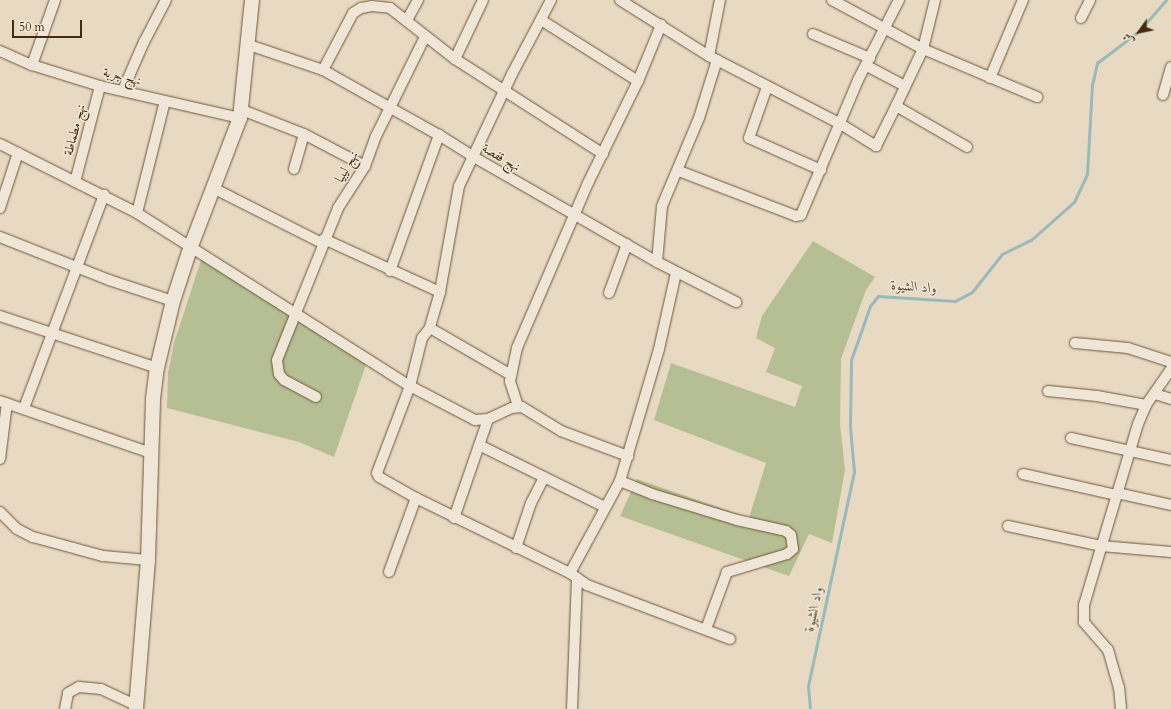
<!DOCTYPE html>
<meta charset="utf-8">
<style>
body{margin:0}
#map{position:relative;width:1171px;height:709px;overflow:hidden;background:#e8d9c2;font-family:Cardo,Amiri,serif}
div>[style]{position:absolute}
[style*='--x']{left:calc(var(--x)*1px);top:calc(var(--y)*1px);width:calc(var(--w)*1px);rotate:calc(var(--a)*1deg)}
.green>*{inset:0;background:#b5bf93}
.stream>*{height:3px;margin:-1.5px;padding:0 1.5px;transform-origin:1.5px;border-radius:1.5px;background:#99b9ba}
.roads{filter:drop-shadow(0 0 1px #6e563a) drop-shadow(0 0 1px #6e563a)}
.street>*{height:10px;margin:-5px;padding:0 5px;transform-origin:5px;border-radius:5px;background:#f0e6d7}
.secondary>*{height:14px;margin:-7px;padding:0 7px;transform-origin:7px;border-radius:7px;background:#f0e6d7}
span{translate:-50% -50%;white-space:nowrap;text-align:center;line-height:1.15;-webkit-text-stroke:3px #f0e6d7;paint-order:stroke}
.street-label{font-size:13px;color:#452a0d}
.water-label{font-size:14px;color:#5a4e38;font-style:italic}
.north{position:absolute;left:1119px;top:12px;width:40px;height:40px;-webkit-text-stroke:3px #f0e6d7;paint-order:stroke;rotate:237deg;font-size:11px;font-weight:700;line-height:16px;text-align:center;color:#452a0d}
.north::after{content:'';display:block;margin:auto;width:14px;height:18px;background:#452a0d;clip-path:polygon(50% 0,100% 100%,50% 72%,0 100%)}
.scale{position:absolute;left:12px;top:20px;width:70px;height:18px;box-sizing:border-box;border:2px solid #452a0d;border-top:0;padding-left:5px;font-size:12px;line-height:14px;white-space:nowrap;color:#452a0d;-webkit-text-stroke:3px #f0e6d7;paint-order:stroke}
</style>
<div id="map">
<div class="green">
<div style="clip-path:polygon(813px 241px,875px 277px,866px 290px,841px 359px,840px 424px,845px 470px,832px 543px,809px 534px,789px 576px,620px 516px,637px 479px,749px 518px,766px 463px,654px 420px,671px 363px,795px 407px,802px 386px,766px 372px,775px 348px,756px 338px,762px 316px)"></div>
<div style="clip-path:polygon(203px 254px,367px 362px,334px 457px,299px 442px,167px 408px,168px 373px,174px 343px)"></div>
</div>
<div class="stream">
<div style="--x:810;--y:709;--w:23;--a:-95"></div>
<div style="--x:808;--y:686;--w:219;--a:-77.9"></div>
<div style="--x:854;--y:472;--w:45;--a:-95.1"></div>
<div style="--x:850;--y:427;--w:67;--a:-89.1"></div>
<div style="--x:851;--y:360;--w:57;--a:-70.6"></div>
<div style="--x:870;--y:306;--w:13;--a:-51"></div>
<div style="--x:878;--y:296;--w:77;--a:3.7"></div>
<div style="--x:955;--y:301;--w:19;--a:-28"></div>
<div style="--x:972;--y:292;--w:48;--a:-51.7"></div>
<div style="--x:1002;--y:254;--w:32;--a:-26"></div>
<div style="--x:1031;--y:240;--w:57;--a:-41.5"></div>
<div style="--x:1074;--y:202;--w:31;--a:-65"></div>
<div style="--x:1087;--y:174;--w:89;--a:-86.8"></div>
<div style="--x:1092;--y:85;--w:23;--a:-77"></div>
<div style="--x:1097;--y:63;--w:53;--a:-37.3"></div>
<div style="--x:1139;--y:31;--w:41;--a:-48.9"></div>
</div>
<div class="roads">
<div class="street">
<div style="--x:551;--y:0;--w:84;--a:117.8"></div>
<div style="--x:512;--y:74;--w:124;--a:115.3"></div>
<div style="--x:459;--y:186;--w:108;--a:100.2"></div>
<div style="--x:440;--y:292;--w:37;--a:106"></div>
<div style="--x:430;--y:328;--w:13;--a:129"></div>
<div style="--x:422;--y:338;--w:49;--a:104"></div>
<div style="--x:410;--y:386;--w:93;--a:110.8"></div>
<div style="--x:377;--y:473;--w:4;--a:63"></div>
<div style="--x:379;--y:477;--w:43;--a:29.6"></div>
<div style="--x:416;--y:498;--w:171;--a:26"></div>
<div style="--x:570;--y:573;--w:21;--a:35"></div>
<div style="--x:587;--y:585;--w:153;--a:20.7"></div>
<div style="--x:620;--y:0;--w:105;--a:32.2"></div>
<div style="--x:709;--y:56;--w:146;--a:27.3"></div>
<div style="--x:839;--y:123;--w:44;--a:31.9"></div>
<div style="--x:876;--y:146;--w:45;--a:-63.4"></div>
<div style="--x:832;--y:0;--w:103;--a:28.3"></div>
<div style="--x:923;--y:49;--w:124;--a:22.8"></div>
<div style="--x:935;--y:0;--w:50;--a:103.8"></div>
<div style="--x:923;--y:49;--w:63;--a:115.3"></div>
<div style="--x:896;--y:106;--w:82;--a:30"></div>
<div style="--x:1081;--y:18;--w:20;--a:-63"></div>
<div style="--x:407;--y:20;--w:23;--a:-61"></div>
<div style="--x:541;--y:20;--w:115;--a:32.2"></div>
<div style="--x:813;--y:34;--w:62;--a:22.8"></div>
<div style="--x:249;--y:45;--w:78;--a:18.7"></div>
<div style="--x:323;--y:70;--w:133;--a:29.3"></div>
<div style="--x:439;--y:135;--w:39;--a:32"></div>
<div style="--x:472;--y:156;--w:213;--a:29.8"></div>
<div style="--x:657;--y:262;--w:89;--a:26.9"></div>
<div style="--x:0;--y:51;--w:35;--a:24"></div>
<div style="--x:32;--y:65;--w:71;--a:17.2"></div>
<div style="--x:100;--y:86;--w:144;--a:12.9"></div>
<div style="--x:709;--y:56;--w:57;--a:-78.9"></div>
<div style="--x:455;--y:59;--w:65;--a:-64.6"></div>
<div style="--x:32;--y:65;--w:69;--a:-70.5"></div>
<div style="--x:867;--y:66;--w:43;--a:27.8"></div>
<div style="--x:323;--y:70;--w:64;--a:-62.2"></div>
<div style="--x:353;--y:13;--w:9;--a:-32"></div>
<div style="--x:361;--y:8;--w:11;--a:-10"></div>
<div style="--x:372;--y:6;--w:18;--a:6"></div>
<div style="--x:390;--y:8;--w:83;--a:38.1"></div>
<div style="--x:455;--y:59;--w:176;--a:32.7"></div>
<div style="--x:990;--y:78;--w:85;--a:-67.1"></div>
<div style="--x:767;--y:87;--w:54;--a:109.4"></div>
<div style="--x:749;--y:138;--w:79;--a:24"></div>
<div style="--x:123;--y:90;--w:52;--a:-66.4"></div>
<div style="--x:144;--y:42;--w:47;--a:-62.4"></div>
<div style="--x:1163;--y:95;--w:29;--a:-74"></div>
<div style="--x:242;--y:110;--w:66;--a:21.2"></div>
<div style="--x:304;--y:134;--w:69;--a:27.7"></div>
<div style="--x:0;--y:144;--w:153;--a:26.7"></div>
<div style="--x:137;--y:213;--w:323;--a:32.4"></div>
<div style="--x:410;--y:386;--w:73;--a:27.6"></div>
<div style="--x:475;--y:420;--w:13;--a:-4"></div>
<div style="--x:488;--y:419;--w:26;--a:-25"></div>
<div style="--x:512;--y:408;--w:10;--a:-6"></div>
<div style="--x:522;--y:407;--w:46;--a:31.6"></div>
<div style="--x:561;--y:431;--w:72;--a:20.5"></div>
<div style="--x:294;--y:169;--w:36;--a:-74"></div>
<div style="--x:679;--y:171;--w:125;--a:21"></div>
<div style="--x:796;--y:216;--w:5;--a:-11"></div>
<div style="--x:801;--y:215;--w:147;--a:-67.1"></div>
<div style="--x:858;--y:80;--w:90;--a:-62.9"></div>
<div style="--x:75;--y:182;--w:99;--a:-75.4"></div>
<div style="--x:215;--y:189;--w:120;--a:26.8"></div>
<div style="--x:0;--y:208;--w:58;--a:-71.9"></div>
<div style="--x:137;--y:213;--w:115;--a:-76"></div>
<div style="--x:0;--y:237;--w:117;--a:21.5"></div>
<div style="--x:109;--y:280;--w:67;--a:18.2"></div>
<div style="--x:324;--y:239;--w:128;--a:24.6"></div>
<div style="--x:657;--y:262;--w:56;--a:-84.9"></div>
<div style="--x:662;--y:206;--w:95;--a:-67.2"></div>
<div style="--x:699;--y:118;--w:61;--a:-72.8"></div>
<div style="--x:390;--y:271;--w:145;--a:-70.2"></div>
<div style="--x:609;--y:293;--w:52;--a:-69.8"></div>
<div style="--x:0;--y:316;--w:165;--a:18.3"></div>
<div style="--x:430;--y:328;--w:94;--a:30.1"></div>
<div style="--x:1075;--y:343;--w:53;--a:5.4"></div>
<div style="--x:1128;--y:348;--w:45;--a:18"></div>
<div style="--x:1048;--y:391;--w:49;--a:5.8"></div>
<div style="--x:1097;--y:396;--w:50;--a:10.4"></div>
<div style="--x:1155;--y:394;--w:17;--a:17"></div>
<div style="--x:316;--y:397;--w:36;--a:-152"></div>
<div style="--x:284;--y:380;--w:8;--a:-130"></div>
<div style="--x:279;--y:374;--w:14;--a:-98"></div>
<div style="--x:277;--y:360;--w:164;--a:-68.1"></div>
<div style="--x:338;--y:208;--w:50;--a:-57.3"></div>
<div style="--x:365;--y:166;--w:32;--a:-70"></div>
<div style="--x:376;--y:136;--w:110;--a:-63.7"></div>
<div style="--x:0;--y:401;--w:160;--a:19"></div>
<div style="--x:518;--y:406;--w:26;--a:-108"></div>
<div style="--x:510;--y:381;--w:34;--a:-78"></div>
<div style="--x:517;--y:348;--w:180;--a:-66.7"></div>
<div style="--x:588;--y:183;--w:114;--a:-63.9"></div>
<div style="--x:638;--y:81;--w:61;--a:-67.7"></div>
<div style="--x:24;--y:408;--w:228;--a:-69.4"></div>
<div style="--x:1071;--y:438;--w:102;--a:12.4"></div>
<div style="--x:481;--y:446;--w:138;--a:26.2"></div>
<div style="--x:0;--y:459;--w:56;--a:-82.9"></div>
<div style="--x:1023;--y:474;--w:95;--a:12.7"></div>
<div style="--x:620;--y:481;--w:35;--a:22"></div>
<div style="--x:652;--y:494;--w:89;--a:17"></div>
<div style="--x:737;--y:520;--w:50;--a:12.7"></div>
<div style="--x:786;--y:531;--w:6;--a:39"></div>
<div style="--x:791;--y:535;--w:14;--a:82"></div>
<div style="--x:793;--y:549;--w:8;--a:140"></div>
<div style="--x:787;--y:554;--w:63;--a:163.3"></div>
<div style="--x:727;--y:572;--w:61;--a:110.2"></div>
<div style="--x:1117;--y:493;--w:55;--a:12.5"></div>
<div style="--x:0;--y:512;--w:24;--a:45"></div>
<div style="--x:17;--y:529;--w:18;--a:27"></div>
<div style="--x:33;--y:537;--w:73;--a:15.2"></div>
<div style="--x:103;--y:556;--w:45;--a:5.1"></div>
<div style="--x:454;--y:518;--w:105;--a:-71"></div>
<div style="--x:1008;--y:526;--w:95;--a:12.1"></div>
<div style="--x:1101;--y:546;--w:70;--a:4.9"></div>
<div style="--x:516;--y:548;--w:47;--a:-71.6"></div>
<div style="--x:531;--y:503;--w:29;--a:-63"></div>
<div style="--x:389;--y:572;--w:79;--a:-70"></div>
<div style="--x:570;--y:573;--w:105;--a:-61.5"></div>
<div style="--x:620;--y:481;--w:138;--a:-73.5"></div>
<div style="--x:659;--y:349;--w:78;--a:-77.4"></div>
<div style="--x:65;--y:709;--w:16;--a:-79"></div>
<div style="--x:68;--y:693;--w:13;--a:-29"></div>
<div style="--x:79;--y:687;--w:22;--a:5"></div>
<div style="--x:101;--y:689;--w:38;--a:25"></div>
<div style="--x:572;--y:709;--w:131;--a:-87.8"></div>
<div style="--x:1121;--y:709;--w:21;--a:-95"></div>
<div style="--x:1119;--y:688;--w:40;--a:-106"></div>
<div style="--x:1108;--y:650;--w:37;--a:-131"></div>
<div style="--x:1084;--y:622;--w:17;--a:-90"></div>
<div style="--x:1084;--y:605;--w:189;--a:-73.4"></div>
<div style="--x:1138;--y:424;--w:21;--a:-67"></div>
<div style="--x:1146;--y:405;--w:44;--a:-55.2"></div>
</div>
<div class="secondary">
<div style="--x:136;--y:709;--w:149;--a:-85.4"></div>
<div style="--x:148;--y:560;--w:161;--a:-88.2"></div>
<div style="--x:153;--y:399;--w:31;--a:-83"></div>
<div style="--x:157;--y:368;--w:69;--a:-76.6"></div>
<div style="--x:173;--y:301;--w:58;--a:-71.9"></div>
<div style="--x:191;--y:246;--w:137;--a:-69.1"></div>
<div style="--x:240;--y:118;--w:119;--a:-84.2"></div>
</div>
</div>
<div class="street-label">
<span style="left:122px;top:77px;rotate:14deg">نهج جربة</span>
<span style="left:75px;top:130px;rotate:-75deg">نهج مطماطة</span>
<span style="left:501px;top:158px;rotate:30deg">نهج قفصة</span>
<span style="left:347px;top:167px;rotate:-60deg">نهج ليبيا</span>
</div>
<div class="water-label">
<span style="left:914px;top:287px;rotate:4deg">واد الشيوة</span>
<span style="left:814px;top:609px;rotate:-78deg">واد الشيوة</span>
</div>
<div class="north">ش</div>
<div class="scale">50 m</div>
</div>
